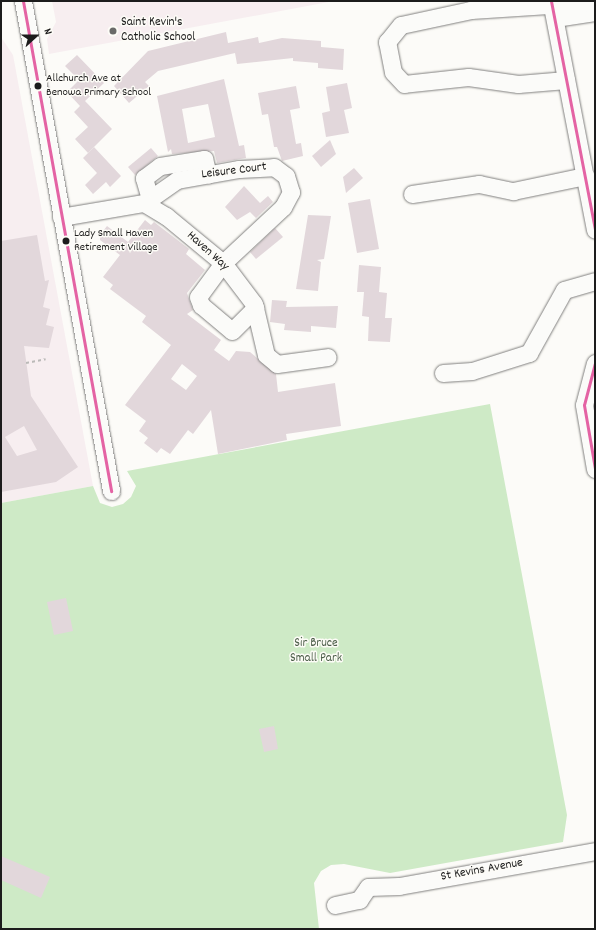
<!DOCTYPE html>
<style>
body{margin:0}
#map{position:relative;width:596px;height:930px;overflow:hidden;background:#fcfbf8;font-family:Dekko,sans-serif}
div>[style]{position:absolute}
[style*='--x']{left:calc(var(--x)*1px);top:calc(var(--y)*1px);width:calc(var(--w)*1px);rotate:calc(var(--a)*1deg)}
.built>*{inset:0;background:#f7eef0}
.green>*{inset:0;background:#ceeac6}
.building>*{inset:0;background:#e2d7db}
.path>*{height:2px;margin-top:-1px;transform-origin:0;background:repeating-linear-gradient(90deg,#bbbab8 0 3px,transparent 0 6px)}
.roads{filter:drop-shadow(0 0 1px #81807f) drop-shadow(0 0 1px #81807f)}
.minor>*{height:17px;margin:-8.5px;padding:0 8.5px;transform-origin:8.5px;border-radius:8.5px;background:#fbfbf9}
.bus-1>*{height:3px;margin:-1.5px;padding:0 1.5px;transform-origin:1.5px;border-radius:1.5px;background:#e463a4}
.dots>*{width:11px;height:11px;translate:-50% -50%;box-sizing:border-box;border:2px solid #fdfcf7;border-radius:50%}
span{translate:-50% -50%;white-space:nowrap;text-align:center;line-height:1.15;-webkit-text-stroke:3px #fdfcf7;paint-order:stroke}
.bus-label{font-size:12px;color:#1c1c1c}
.left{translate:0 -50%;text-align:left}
.poi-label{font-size:13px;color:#1c1c1c}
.street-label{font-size:13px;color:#1c1c1c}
.park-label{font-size:13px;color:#4d5f4a}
.frame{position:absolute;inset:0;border:2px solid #1c1c1c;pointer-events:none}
.north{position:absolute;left:16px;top:16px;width:40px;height:40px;-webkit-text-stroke:3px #fdfcf7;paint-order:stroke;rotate:69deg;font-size:11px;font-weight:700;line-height:16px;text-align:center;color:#1c1c1c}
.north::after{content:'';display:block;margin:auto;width:14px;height:18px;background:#1c1c1c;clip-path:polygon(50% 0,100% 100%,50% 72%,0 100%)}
</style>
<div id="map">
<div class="built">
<div style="clip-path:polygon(52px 1px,334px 1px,49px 54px,47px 39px,56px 22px)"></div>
<div style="clip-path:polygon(1px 37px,13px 55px,93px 486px,1px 503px)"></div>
</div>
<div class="green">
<div style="clip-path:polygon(490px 404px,567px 815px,563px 842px,390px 873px,344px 864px,331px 865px,321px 871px,314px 883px,319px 929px,1px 929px,1px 503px,93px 486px,100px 503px,112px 507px,123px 504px,131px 497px,136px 486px,127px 471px)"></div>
</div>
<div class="building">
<div style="clip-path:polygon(226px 32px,228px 43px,258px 37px,259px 43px,282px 38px,321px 41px,321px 47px,344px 49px,343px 70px,318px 68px,318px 63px,293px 61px,293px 58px,237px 64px,235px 53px,158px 71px,145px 82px,149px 86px,129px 103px,114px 86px,148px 51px)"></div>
<div style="clip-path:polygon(77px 55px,104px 83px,85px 101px,112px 129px,88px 153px,75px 139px,88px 127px,74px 112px,80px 106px,67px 92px,79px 80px,65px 66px)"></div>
<div style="clip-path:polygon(evenodd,224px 79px,239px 146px,244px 145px,246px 158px,217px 163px,214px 151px,172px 154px,171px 149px,168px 152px,157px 96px,224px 79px,208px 104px,215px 137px,188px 143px,182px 109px,208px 104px)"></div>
<div style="clip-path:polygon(347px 83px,352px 108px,344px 110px,349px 133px,326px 137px,322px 113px,330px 111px,326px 87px)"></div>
<div style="clip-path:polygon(296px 86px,300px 108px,290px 110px,296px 144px,301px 143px,303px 156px,282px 161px,277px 147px,274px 147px,268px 114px,262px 115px,258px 93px)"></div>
<div style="clip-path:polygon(330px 140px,336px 154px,321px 167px,312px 156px)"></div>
<div style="clip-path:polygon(94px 147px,121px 176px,110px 187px,106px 182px,93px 194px,85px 185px,97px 173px,83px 158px)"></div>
<div style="clip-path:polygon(151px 148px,158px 156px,135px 175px,128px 167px)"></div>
<div style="clip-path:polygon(354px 168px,363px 178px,346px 193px,343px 177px)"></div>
<div style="clip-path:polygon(244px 186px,260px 203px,268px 196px,273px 202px,256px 218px,250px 212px,237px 220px,225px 207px)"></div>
<div style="clip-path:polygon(370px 199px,379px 249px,357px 253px,348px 203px)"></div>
<div style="clip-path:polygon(308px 215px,331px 216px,324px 259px,317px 260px,321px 262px,318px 291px,296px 289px)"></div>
<div style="clip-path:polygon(evenodd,145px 220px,151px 225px,154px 222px,189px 249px,186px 254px,205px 270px,187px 293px,193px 310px,187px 314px,221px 340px,214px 350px,229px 361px,236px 351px,250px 352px,276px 374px,278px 392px,335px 383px,341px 426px,286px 434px,287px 440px,218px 454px,211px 410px,193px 434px,188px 430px,170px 454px,161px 448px,157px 453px,144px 443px,148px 438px,139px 431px,146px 421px,125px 405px,171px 345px,142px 322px,146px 316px,110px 289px,113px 285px,103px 277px,120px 255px,100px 240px,100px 235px,107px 226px,128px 242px,145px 220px,182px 364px,197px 376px,186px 390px,171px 379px,182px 364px)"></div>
<div style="clip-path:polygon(275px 228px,283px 237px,256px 259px,250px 252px)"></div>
<div style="clip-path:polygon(evenodd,37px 235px,45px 281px,49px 280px,43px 307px,50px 309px,46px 325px,54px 327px,49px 348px,24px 346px,31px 396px,78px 467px,56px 482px,1px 492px,1px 241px,37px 235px,24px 426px,37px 450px,17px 456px,5px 437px,24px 426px)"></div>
<div style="clip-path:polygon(359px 265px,381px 267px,379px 292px,387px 293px,385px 318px,392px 318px,390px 342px,368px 341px,369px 317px,362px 316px,364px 292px,357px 292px)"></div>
<div style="clip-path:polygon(272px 300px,287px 301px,286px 307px,338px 306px,336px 328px,311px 326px,311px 332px,284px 330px,285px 324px,270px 322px)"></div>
<div style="clip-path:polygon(66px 598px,73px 631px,54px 635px,47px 602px)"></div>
<div style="clip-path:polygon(274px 726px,278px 749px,264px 752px,259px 729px)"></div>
<div style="clip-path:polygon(1px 856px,50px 877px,41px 898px,1px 880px)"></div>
</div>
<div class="path">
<div style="--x:26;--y:363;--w:20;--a:-11"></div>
</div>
<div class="roads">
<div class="minor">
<div style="--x:23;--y:1;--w:498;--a:79.8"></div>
<div style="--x:551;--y:1;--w:233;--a:79.1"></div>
<div style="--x:555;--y:18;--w:40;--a:-8.5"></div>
<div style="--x:566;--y:80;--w:48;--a:175.2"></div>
<div style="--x:518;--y:84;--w:50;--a:-172"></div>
<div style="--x:468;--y:77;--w:64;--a:173.8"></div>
<div style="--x:404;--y:84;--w:16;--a:-133"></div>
<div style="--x:393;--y:72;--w:31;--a:-101"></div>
<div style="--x:387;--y:42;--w:22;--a:-51"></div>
<div style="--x:401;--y:25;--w:72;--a:-12.1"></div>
<div style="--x:471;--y:10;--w:124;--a:-3.7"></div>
<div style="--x:412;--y:194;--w:68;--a:-8.5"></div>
<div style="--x:479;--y:184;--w:35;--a:12"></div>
<div style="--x:513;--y:191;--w:74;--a:-11.8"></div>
<div style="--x:150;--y:199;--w:22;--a:-106"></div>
<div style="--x:144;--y:178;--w:20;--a:-37"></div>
<div style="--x:160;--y:166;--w:45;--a:-9"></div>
<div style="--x:204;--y:159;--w:16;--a:75"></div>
<div style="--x:144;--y:203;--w:40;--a:-34.9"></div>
<div style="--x:177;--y:180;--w:63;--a:-10.1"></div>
<div style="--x:239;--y:169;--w:35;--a:-3"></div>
<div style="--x:274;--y:167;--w:15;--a:37"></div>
<div style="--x:286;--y:176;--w:17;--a:73"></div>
<div style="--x:291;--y:192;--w:17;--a:118"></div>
<div style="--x:283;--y:207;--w:82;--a:137"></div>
<div style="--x:223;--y:263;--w:42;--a:126.3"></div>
<div style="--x:198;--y:297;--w:9;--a:69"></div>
<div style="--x:201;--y:305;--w:40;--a:40"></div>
<div style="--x:232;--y:331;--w:33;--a:-45"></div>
<div style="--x:61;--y:217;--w:84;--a:-9.6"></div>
<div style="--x:144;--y:203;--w:26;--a:31"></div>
<div style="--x:166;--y:216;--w:74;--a:39.5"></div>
<div style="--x:223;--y:263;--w:51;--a:52.9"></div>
<div style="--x:254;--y:304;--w:52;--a:76.8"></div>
<div style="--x:266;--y:355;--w:14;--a:39"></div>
<div style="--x:277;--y:364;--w:51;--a:-7.8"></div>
<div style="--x:595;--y:363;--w:43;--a:104.7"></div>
<div style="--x:584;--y:405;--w:65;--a:80.2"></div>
<div style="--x:443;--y:373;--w:29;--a:-4"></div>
<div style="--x:472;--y:371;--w:60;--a:-17.5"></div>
<div style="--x:529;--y:353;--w:72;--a:-60.9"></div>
<div style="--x:564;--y:290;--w:32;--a:-16"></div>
<div style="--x:335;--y:905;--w:25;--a:-12"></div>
<div style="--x:359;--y:900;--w:16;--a:-55"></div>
<div style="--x:368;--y:887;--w:31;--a:-2"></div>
<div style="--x:399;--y:886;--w:199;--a:-10.1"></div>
</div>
</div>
<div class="bus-1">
<div style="--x:23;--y:1;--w:498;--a:79.8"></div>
<div style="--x:551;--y:1;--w:233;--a:79.1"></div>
<div style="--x:595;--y:363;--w:43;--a:104.7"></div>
<div style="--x:584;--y:405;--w:65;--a:80.2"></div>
</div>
<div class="dots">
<div style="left:113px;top:31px;background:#6a6a69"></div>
<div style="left:38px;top:86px;background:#1c1c1c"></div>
<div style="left:66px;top:241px;background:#1c1c1c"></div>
</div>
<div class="bus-label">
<span class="left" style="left:46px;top:86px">Allchurch Ave at<br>Benowa Primary School</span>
<span class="left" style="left:74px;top:241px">Lady Small Haven<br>Retirement Village</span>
</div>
<div class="poi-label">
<span class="left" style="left:121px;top:31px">Saint Kevin's<br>Catholic School</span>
</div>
<div class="street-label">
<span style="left:234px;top:172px;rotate:-7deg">Leisure Court</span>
<span style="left:207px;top:252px;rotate:42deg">Haven Way</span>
<span style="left:482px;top:871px;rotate:-10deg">St Kevins Avenue</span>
</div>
<div class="park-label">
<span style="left:316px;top:652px">Sir Bruce<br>Small Park</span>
</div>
<div class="frame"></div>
<div class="north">N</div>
</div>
